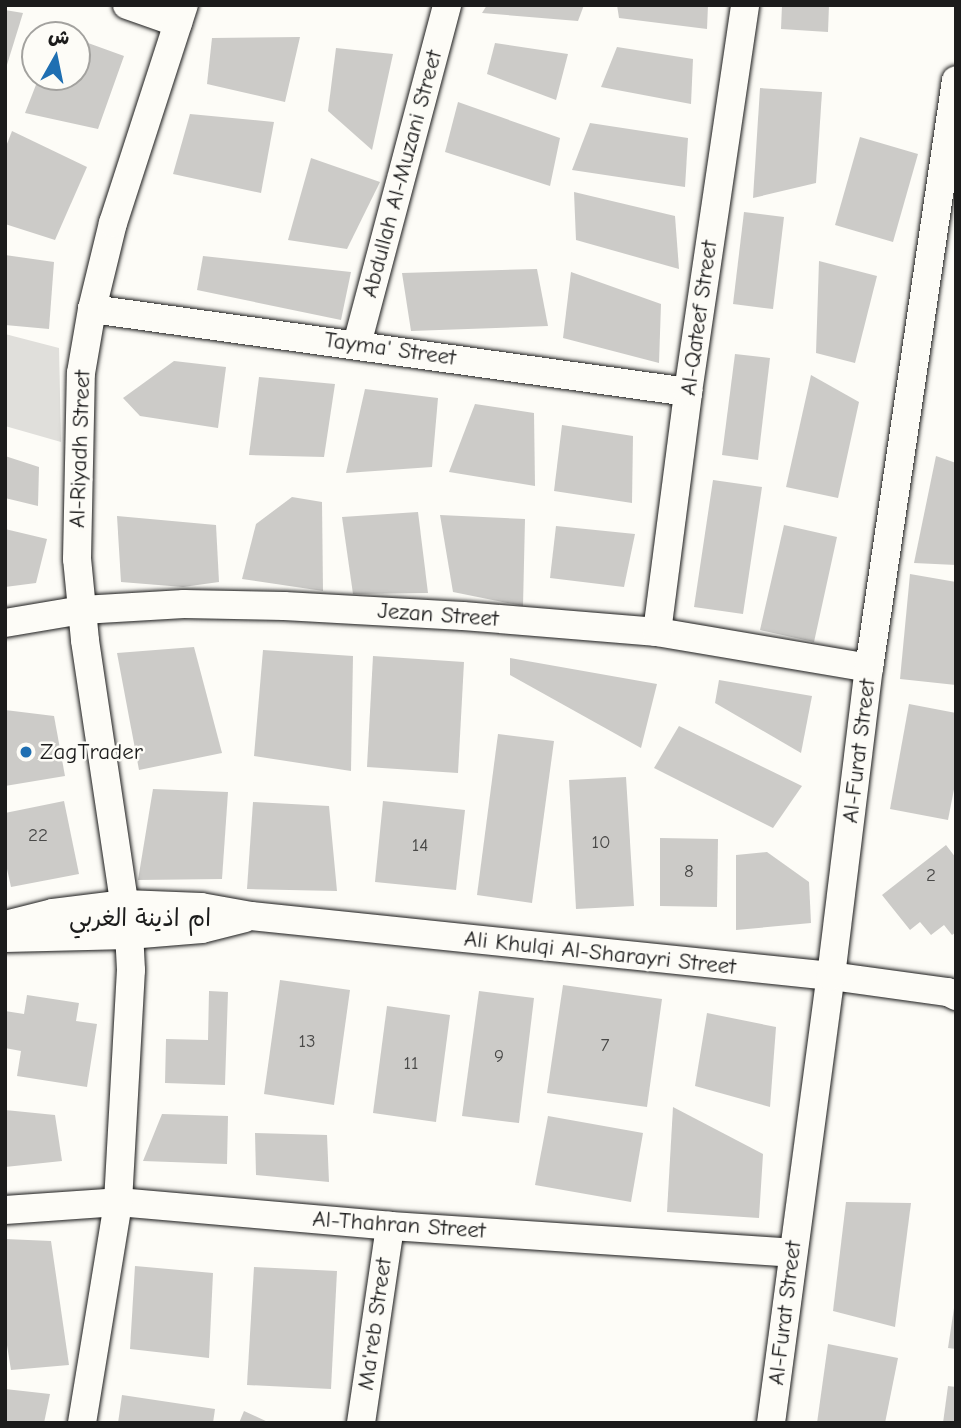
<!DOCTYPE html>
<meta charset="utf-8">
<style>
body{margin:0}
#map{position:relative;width:961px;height:1428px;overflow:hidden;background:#fdfcf7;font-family:"Comic Neue","Playpen Sans Arabic",sans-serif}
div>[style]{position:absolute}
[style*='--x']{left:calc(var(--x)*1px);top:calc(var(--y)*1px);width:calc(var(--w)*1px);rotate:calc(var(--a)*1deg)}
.green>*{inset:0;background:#e0dfdb}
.building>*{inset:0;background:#cccbc8}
.roads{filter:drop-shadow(0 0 2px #1c1c1c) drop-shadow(0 0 2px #1c1c1c)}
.minor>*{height:28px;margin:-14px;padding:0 14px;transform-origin:14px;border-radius:14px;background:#fdfcf7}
.dots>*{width:19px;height:19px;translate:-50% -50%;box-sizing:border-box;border:4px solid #fdfcf7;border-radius:50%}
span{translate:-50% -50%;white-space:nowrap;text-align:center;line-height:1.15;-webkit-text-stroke:5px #fdfcf7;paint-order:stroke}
.number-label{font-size:19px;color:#484847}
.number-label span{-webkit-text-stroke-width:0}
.street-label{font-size:23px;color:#1c1c1c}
.poi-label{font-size:23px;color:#1c1c1c}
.left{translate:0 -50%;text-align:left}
.neighbourhood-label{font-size:24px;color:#1c1c1c}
.frame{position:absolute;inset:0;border:7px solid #1c1c1c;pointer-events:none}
.north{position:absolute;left:21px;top:21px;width:70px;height:70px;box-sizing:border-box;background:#fdfcf7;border:2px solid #a3a29f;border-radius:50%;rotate:9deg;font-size:19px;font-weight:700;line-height:28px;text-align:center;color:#1c1c1c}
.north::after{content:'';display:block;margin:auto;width:24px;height:32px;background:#1f6fb2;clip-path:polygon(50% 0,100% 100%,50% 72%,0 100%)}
</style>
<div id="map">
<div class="green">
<div style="clip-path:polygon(5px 334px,59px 348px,61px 442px,5px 426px)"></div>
</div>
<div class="building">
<div style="clip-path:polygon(487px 5px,584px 5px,578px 21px,482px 13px)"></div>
<div style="clip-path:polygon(617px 5px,708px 5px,707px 29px,619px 18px)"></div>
<div style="clip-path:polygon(782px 5px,829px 5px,828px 32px,781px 29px)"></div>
<div style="clip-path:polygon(5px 10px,23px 13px,6px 68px,5px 68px)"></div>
<div style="clip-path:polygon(300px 37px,285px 102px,207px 84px,212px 38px)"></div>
<div style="clip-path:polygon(77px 39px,124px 56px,98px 129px,25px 113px,39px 77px,77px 77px)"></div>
<div style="clip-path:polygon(495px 43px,568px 54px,556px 100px,487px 74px)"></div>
<div style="clip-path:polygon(617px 47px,693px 59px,691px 104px,601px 87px)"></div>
<div style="clip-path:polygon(336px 48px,393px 54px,372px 150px,328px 111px)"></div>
<div style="clip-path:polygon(760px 88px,822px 92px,816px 183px,753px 198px)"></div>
<div style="clip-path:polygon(458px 102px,560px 138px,550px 186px,445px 152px)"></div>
<div style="clip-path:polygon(190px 114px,274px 122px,261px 193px,173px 174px)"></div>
<div style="clip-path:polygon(590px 123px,688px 138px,685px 187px,572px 170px)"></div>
<div style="clip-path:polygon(12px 131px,87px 167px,55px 240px,5px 224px,5px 149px)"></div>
<div style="clip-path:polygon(860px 137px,918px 154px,893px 242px,835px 225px)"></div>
<div style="clip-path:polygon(311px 158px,380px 182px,347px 249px,288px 240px)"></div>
<div style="clip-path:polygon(574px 192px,675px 216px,679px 269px,576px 240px)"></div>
<div style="clip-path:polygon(744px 212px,784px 217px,773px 309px,733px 304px)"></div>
<div style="clip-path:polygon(5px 255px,54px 262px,49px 329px,5px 325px)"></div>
<div style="clip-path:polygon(203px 256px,351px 272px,341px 320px,197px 290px)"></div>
<div style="clip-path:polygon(819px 261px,877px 276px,855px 363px,816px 353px)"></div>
<div style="clip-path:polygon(537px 269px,548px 326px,411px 331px,402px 273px)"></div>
<div style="clip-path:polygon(571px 272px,661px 304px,659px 363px,563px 338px)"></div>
<div style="clip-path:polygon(735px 354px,770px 358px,758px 460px,722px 455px)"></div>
<div style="clip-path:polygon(174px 361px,226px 367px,218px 428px,140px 416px,123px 398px)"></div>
<div style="clip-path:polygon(811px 375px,859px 402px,838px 498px,786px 487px)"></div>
<div style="clip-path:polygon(259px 377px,335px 384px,324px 457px,249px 455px)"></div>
<div style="clip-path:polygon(365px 389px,438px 398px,432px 467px,346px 473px)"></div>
<div style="clip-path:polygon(475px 404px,534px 413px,535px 486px,449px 472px)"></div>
<div style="clip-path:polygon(562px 425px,633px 436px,632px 503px,554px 491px)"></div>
<div style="clip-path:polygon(5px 456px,39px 467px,38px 506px,5px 498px)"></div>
<div style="clip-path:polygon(936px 456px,956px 463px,956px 565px,914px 563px)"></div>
<div style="clip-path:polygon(713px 480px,762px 487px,743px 614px,694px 607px)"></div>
<div style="clip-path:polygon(292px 497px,322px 502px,323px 591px,242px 579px,256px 524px)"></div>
<div style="clip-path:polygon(418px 512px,428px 593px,353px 594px,342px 517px)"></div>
<div style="clip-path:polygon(440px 515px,525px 519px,523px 606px,453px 592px)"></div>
<div style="clip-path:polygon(117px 516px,216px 525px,219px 582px,183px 587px,121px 582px)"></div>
<div style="clip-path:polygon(784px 525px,837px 537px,814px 642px,760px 630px)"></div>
<div style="clip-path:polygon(556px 526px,635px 534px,624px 587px,550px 578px)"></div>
<div style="clip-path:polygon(5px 529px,47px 539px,36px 583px,5px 587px)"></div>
<div style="clip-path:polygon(910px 574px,956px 582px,956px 685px,900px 679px)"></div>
<div style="clip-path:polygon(194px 647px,222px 753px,139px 770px,117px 653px)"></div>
<div style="clip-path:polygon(263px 650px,353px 656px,351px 771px,254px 756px)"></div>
<div style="clip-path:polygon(373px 656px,464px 662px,458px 773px,367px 767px)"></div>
<div style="clip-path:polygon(510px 658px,657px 684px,641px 748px,510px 675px)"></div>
<div style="clip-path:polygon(719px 680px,812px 696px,801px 753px,715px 703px)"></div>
<div style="clip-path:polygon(909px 704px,956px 713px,956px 779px,948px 820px,890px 809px)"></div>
<div style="clip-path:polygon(5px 710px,54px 716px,65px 776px,5px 786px)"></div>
<div style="clip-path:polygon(679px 726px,802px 786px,773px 828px,654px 768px)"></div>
<div style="clip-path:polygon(498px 734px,554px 741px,532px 903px,477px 895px)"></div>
<div style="clip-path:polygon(626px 777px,634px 906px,576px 909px,569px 780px)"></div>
<div style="clip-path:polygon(153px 789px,228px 792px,222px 879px,138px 880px)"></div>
<div style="clip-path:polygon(64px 801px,79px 874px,11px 887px,5px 860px,5px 813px)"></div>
<div style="clip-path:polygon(383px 801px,465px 810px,456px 890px,375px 882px)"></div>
<div style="clip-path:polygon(253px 802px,329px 806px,337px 891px,247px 889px)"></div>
<div style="clip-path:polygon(660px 838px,718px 839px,717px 907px,660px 906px)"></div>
<div style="clip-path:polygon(946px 845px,956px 858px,956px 932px,952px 935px,944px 925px,931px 935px,920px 922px,910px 930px,882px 895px)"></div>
<div style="clip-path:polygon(767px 852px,809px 882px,811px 923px,736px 930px,736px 855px)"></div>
<div style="clip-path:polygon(280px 980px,350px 990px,334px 1105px,264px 1094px)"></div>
<div style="clip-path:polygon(563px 985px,662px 999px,647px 1107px,547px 1093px)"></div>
<div style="clip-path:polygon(209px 991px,228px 992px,225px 1085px,165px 1083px,166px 1039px,208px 1040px)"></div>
<div style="clip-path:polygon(479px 991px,534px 998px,519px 1123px,462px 1116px)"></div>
<div style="clip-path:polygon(27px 995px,79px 1003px,76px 1021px,97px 1024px,87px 1087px,17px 1076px,21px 1051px,5px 1048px,5px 1011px,24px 1014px)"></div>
<div style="clip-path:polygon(387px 1006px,450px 1015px,436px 1122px,373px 1113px)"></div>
<div style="clip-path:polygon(707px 1013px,776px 1027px,770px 1107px,695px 1086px)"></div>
<div style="clip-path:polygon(673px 1107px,763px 1154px,759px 1218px,667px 1212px)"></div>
<div style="clip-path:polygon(5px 1110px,55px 1115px,62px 1161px,5px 1167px)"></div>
<div style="clip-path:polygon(162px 1114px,228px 1116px,227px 1164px,143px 1161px)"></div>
<div style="clip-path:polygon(548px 1116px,643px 1133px,631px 1202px,535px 1185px)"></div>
<div style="clip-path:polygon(255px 1133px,327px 1135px,329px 1182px,256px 1175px)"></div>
<div style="clip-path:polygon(846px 1202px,911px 1203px,895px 1327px,833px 1311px)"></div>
<div style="clip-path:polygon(5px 1239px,51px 1241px,69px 1365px,11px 1370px,5px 1333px)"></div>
<div style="clip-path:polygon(135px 1266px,213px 1273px,209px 1358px,130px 1349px)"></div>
<div style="clip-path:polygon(254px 1267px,337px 1271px,331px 1389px,247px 1385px)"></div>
<div style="clip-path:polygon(954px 1308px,956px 1308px,956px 1349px,948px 1348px)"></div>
<div style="clip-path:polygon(828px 1344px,898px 1358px,885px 1423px,817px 1423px)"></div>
<div style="clip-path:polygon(948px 1386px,956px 1387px,956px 1423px,943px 1423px)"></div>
<div style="clip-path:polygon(5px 1389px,50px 1394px,44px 1423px,5px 1423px)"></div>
<div style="clip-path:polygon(122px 1395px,215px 1409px,213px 1423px,118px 1423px)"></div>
<div style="clip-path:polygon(244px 1411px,270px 1423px,239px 1423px)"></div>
</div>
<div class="roads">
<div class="minor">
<div style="--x:127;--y:5;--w:54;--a:19.4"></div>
<div style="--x:92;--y:309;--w:602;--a:7.93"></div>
<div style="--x:357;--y:344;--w:351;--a:-75.1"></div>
<div style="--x:5;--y:623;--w:78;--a:-9.6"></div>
<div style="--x:82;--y:610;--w:102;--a:-3.4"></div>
<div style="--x:184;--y:604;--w:100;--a:1.1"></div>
<div style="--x:284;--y:606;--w:179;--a:3.2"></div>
<div style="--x:463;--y:616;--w:195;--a:4.7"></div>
<div style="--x:657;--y:632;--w:215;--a:9.6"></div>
<div style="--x:657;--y:632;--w:242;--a:-82.6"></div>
<div style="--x:688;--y:392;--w:391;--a:-81.6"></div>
<div style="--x:5;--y:925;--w:49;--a:-14"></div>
<div style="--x:53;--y:913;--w:73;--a:-7.1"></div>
<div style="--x:125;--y:904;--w:76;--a:2.3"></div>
<div style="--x:201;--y:907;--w:51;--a:10.2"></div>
<div style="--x:251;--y:916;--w:583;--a:5.91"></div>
<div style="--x:831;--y:976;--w:118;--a:7.8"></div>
<div style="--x:948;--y:992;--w:9;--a:27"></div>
<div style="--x:5;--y:938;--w:124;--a:-1.4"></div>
<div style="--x:129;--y:935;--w:73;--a:-4.7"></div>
<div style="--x:202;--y:929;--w:44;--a:-14.3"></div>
<div style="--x:5;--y:1210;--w:113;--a:-4"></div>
<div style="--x:118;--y:1202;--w:273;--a:5"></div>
<div style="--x:390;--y:1226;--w:404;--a:3.8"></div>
<div style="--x:82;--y:1423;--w:224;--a:-80.7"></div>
<div style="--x:118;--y:1202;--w:232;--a:-86.8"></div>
<div style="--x:131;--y:970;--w:35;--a:-93"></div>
<div style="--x:129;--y:935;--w:298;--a:-98.5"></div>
<div style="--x:85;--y:640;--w:81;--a:-95.6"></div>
<div style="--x:77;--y:559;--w:186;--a:-88.8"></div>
<div style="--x:81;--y:373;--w:65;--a:-80.2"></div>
<div style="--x:92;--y:309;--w:89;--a:-76.3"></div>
<div style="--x:113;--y:223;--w:229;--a:-72"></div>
<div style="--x:361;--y:1423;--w:199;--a:-81.6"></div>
<div style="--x:771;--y:1423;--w:451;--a:-82.4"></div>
<div style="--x:831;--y:976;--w:310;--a:-83"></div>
<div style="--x:869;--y:668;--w:594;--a:-81.58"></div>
</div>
</div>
<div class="dots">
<div style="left:26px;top:752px;background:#1f6fb2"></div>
</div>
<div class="number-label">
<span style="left:38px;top:836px">22</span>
<span style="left:601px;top:843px">10</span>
<span style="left:420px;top:846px">14</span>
<span style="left:689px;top:872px">8</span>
<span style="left:931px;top:876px">2</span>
<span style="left:307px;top:1042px">13</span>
<span style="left:605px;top:1046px">7</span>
<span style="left:499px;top:1057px">9</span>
<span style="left:411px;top:1064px">11</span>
</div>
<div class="street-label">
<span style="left:402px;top:174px;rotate:-75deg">Abdullah Al-Muzani Street</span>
<span style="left:699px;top:318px;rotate:-82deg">Al-Qateef Street</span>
<span style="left:390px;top:349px;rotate:8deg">Tayma' Street</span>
<span style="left:80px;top:449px;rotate:-88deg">Al-Riyadh Street</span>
<span style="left:438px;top:615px;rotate:4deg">Jezan Street</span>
<span style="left:859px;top:751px;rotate:-83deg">Al-Furat Street</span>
<span style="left:600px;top:953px;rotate:6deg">Ali Khulqi Al-Sharayri Street</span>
<span style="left:399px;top:1225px;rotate:4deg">Al-Thahran Street</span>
<span style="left:785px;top:1313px;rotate:-83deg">Al-Furat Street</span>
<span style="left:375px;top:1324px;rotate:-82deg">Ma'reb Street</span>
</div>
<div class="poi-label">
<span class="left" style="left:40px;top:752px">ZagTrader</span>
</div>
<div class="neighbourhood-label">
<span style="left:140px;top:919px">ام اذينة الغربي</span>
</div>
<div class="frame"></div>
<div class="north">ش</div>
</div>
